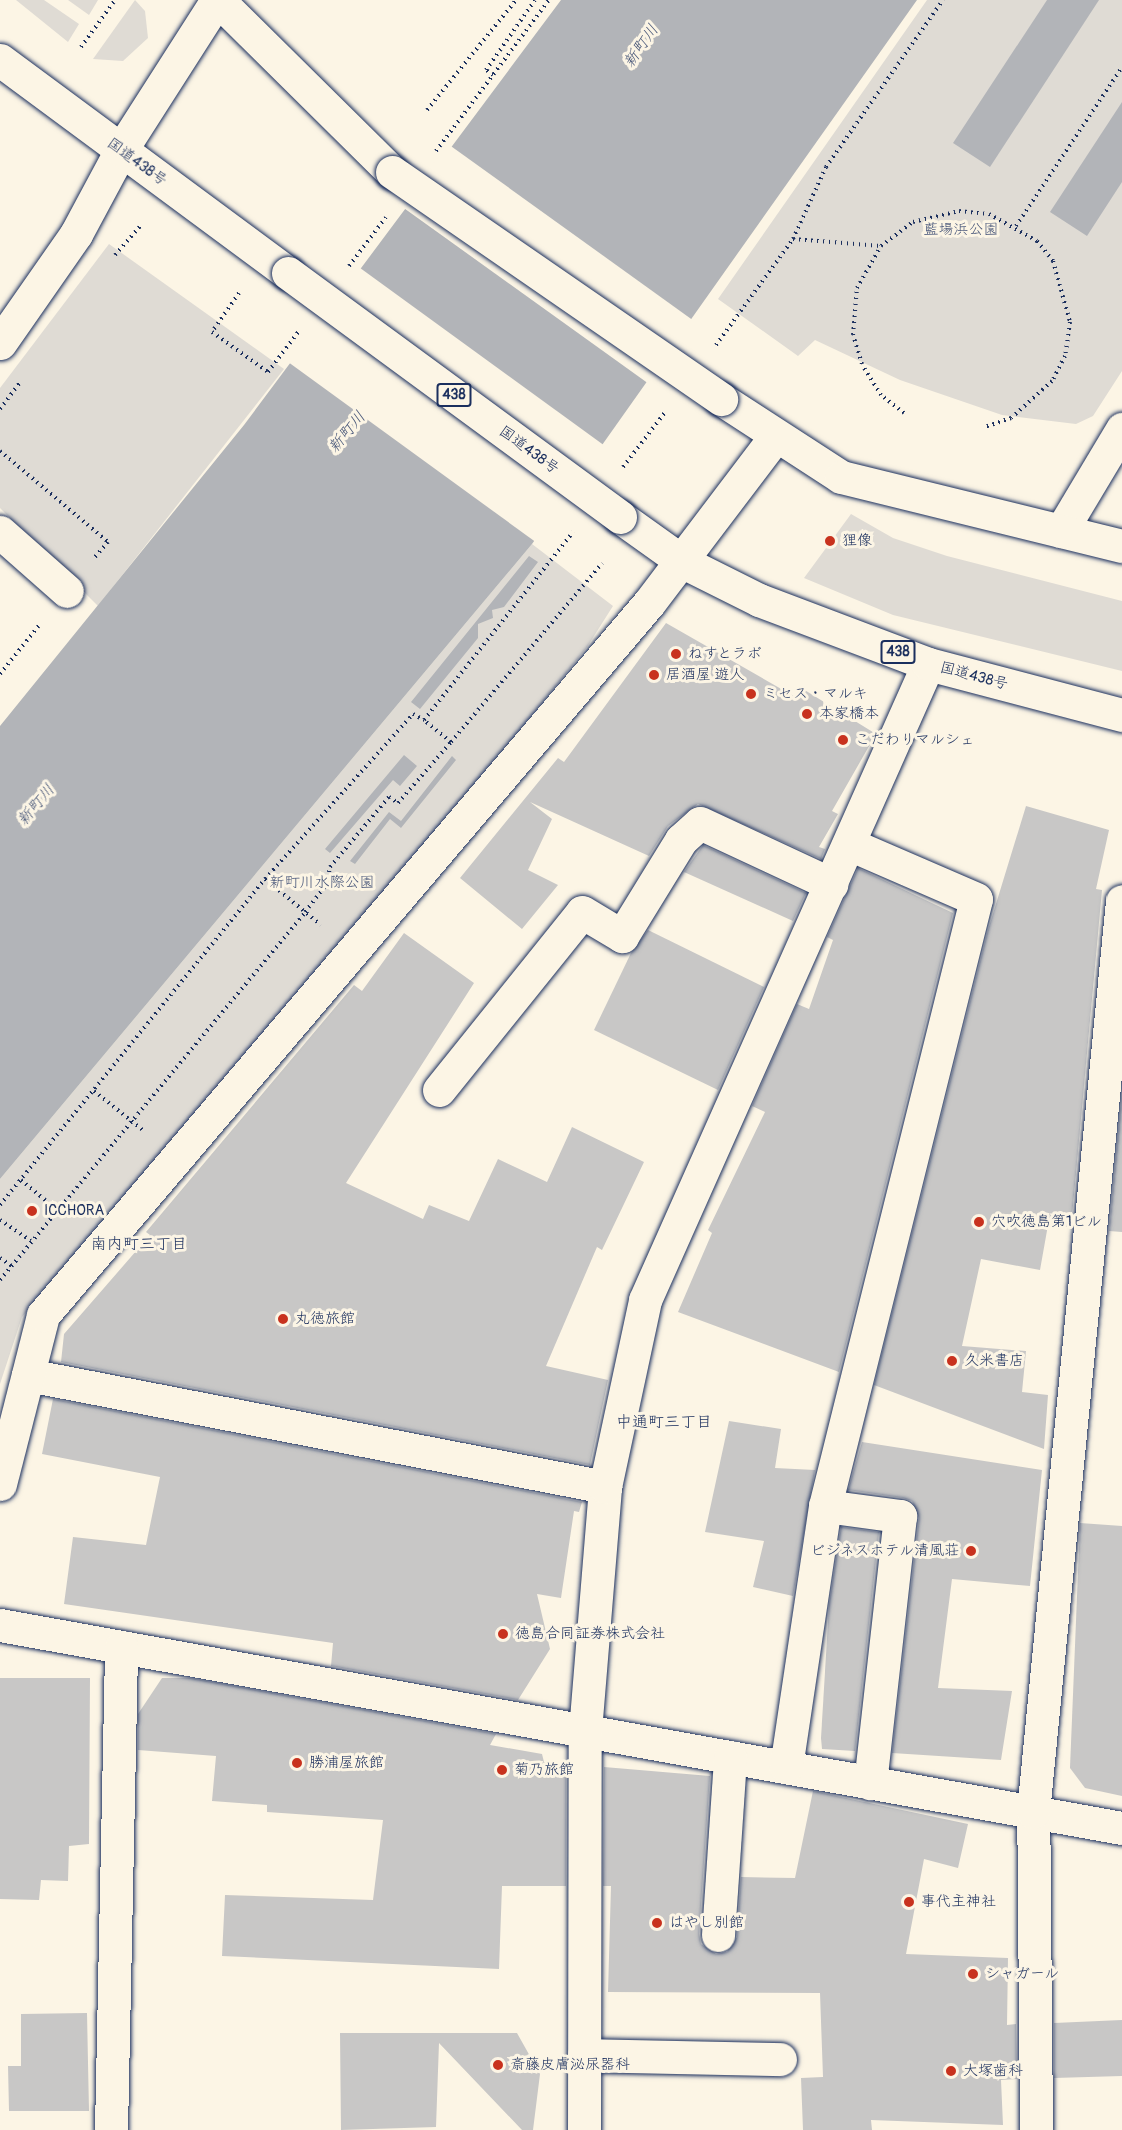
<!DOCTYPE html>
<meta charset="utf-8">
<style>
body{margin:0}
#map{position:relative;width:1122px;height:2130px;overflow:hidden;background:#fcf5e5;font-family:Pangolin,"Klee One",sans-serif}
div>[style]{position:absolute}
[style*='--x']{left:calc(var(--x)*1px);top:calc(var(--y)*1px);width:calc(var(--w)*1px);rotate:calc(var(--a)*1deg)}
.green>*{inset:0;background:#dfdbd4}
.water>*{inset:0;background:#b2b4b8}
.pier>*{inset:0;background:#fcf5e5}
.building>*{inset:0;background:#c8c7c6}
.path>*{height:4px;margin-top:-2px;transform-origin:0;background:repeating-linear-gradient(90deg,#1b2f5e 0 1.5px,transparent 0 6px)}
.roads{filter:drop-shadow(0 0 2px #1b2f5e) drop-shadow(0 0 2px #1b2f5e)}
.minor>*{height:33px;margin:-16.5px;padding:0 16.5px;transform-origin:16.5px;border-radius:16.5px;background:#fcf5e5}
.highway>*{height:33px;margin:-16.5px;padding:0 16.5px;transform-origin:16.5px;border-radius:16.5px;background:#fcf5e5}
.bridges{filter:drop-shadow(0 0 2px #1b2f5e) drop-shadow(0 0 2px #1b2f5e)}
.highway-bridge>*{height:33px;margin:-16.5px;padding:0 16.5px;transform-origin:16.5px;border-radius:16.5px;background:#fcf5e5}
.dots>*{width:16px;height:16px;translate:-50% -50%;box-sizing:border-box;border:3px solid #fcf5e5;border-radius:50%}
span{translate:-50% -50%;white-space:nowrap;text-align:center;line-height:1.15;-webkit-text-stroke:6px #fcf5e5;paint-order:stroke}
.shield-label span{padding:2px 4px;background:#fcf5e5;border:2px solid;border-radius:4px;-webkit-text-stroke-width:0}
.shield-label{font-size:14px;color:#1b2f5e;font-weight:700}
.street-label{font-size:15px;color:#1b2f5e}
.park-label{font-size:15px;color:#425176}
.poi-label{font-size:15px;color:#1b2f5e}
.left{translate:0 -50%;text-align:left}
.right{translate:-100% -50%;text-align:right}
.water-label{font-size:16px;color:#485779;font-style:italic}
.neighbourhood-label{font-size:16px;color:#1b2f5e}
</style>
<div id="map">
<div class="green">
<div style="clip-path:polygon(16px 0,44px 0,79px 24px,68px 42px)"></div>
<div style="clip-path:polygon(68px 0,98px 0,89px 15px)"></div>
<div style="clip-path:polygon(135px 0,145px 11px,148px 38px,123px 61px,93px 59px)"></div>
<div style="clip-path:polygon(927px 0,1122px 0,1122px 371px,1093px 416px,1076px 424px,1002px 415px,900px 380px,815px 340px,798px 356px,718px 299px)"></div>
<div style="clip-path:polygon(109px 244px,284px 369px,98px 606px,0 508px,0 388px)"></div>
<div style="clip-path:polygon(851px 514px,893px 538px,947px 556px,1122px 601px,1122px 671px,893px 615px,804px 578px)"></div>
<div style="clip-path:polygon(532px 544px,613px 606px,587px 647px,400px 879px,22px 1317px,0 1384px,0 1179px)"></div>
</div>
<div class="water">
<div style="clip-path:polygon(561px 0,917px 0,532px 544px,0 1179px,0 726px,244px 425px)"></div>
<div style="clip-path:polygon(1047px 0,1099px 0,990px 167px,953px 143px)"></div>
<div style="clip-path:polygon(1122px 102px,1122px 182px,1087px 236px,1050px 212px)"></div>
<div style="clip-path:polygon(529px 556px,538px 562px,504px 607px,492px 610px,493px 618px,478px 624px,478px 638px,420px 709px,411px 702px)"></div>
<div style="clip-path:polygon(404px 755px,417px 766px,400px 786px,393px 780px,330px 853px,325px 849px)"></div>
<div style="clip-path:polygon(452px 756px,456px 760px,401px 828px,390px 819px,355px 864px,350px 861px,389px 812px,401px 821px)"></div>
</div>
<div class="pier">
<div style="clip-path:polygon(448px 144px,694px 321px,649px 384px,401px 206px)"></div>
<div style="clip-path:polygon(356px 265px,605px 446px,537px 543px,284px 359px)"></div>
</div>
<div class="building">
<div style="clip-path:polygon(666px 623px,797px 698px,803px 689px,876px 734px,832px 811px,838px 814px,819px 847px,825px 849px,821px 859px,698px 804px,668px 826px,649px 856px,530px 802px,552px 819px,528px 870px,558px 885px,522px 929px,460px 878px,558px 758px,564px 762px)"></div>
<div style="clip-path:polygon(1026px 806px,1109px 830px,1096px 889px,1102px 890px,1071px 1227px,1048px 1225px,1040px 1270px,981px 1259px,962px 1346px,1026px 1351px,1022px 1392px,1048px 1395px,1044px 1449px,874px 1385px,988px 930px)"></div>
<div style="clip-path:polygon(703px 845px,806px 893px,793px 921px,684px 872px)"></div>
<div style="clip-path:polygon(858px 868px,953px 913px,839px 1372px,678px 1312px,712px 1233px,708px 1230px,765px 1112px,752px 1106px,797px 1004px,809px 1009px,833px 940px,827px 937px)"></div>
<div style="clip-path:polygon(648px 930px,764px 987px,718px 1090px,594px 1030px,631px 953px)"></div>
<div style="clip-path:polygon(404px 933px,474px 983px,346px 1183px,423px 1219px,429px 1205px,469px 1221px,498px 1159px,547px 1182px,572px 1127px,644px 1162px,602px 1250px,597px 1247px,546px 1366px,608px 1380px,590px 1465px,61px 1362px,64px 1334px,150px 1235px,146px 1232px,354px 985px,362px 991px)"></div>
<div style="clip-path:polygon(1122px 1094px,1122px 1232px,1109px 1231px)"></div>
<div style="clip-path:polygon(53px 1399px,582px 1502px,579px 1512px,574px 1511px,561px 1598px,537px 1594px,550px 1649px,518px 1700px,331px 1666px,333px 1643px,64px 1604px,73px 1537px,146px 1545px,160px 1477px,42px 1454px)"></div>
<div style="clip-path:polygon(729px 1421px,781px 1429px,775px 1468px,815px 1470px,793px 1596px,753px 1587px,764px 1541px,705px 1532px)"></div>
<div style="clip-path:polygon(862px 1442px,1042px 1470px,1030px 1586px,952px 1579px,938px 1688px,1012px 1691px,1001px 1760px,892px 1753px,919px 1518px,912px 1501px,903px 1498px,848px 1490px)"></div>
<div style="clip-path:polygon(1080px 1523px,1122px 1526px,1122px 1796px,1085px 1788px,1070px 1768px)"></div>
<div style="clip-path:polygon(841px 1527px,879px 1532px,855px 1751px,822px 1749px,821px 1738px,829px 1605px)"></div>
<div style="clip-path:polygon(0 1678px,90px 1678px,89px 1844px,69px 1846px,68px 1881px,41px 1880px,39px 1900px,0 1899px)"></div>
<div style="clip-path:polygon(162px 1678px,190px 1678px,496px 1734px,490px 1745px,542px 1754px,544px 1762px,566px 1764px,566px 1886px,502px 1886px,499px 1969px,222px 1956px,225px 1895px,373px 1900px,383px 1820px,267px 1812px,267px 1805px,212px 1801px,216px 1756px,138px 1750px,138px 1714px)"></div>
<div style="clip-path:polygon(604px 1767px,710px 1776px,699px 1934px,701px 1944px,716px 1954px,727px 1952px,737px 1937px,741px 1877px,795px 1878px,813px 1791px,968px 1824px,958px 1868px,924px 1859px,906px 1954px,1008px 1958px,1007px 2025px,1016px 2024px,1017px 2079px,1001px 2080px,1003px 2125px,871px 2120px,872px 2130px,803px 2130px,801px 2078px,823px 2077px,820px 1993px,608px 1992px,611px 1886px,603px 1886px)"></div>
<div style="clip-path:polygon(87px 2013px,89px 2111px,9px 2111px,8px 2066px,21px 2066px,21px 2014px)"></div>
<div style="clip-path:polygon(1122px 2020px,1122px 2076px,1054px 2078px,1054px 2023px)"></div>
<div style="clip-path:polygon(340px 2033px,517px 2033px,540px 2074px,533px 2130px,522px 2130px,439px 2043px,436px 2127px,341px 2130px)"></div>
</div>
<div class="path">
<div style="--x:81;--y:47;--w:58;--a:-54.1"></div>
<div style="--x:493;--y:75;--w:9;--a:-144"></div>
<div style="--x:486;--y:70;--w:85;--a:-55"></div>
<div style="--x:427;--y:110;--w:141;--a:-51"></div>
<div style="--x:436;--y:151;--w:189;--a:-53.2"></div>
<div style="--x:1016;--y:226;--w:191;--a:-56.3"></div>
<div style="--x:793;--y:239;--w:79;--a:-65.4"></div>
<div style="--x:826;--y:167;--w:204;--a:-55"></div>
<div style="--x:115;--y:255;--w:41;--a:-48.9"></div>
<div style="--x:349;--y:266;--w:61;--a:-52.9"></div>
<div style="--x:239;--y:293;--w:47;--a:124.7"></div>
<div style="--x:212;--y:332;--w:69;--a:35.5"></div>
<div style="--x:268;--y:372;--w:51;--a:-52.9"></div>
<div style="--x:716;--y:345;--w:131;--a:-54"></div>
<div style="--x:793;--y:239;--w:88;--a:4.5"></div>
<div style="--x:0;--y:409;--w:35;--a:-53"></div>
<div style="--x:904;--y:413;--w:29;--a:-142"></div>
<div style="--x:881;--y:395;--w:36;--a:-122"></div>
<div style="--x:862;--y:364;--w:30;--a:-107"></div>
<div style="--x:853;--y:335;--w:47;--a:-85.1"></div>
<div style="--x:857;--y:288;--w:48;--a:-60.3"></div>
<div style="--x:881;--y:246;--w:40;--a:-37"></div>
<div style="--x:913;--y:222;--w:47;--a:-13.4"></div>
<div style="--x:959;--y:211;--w:30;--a:6"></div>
<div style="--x:989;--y:214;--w:55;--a:29.4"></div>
<div style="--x:1037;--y:241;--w:26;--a:51"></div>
<div style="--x:1053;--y:261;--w:63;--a:74.4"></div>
<div style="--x:1070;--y:322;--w:34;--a:98"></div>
<div style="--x:1065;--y:356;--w:28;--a:117"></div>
<div style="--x:1052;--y:381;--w:55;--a:137.9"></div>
<div style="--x:1011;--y:418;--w:28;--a:161"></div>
<div style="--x:0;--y:451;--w:141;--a:40.1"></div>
<div style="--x:108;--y:542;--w:23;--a:131"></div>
<div style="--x:623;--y:467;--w:71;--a:-52.5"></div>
<div style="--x:0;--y:674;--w:65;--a:-51.2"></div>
<div style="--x:451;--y:742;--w:234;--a:-49.8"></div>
<div style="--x:265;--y:879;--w:72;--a:39.4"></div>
<div style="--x:94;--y:1091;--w:64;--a:38.7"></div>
<div style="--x:21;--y:1180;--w:47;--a:39.8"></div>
<div style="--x:0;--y:1205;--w:420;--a:-50.9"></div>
<div style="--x:265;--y:879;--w:222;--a:-48.1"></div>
<div style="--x:413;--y:714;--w:13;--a:29"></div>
<div style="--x:0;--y:1220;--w:37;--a:34"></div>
<div style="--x:0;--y:1258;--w:14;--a:34"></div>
<div style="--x:0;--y:1280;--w:478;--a:-50.3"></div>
<div style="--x:305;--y:912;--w:36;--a:-52"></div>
<div style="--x:327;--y:884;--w:17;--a:-80"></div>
<div style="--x:330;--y:867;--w:92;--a:-49.9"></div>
<div style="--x:389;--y:797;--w:11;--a:34"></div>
<div style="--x:398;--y:803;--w:81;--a:-49"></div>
<div style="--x:451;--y:742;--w:35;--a:-141"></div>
<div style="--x:424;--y:720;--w:240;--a:-51.6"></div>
</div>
<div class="roads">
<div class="minor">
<div style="--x:0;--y:343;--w:133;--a:-55.1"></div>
<div style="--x:76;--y:234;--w:95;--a:-61.8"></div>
<div style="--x:121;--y:150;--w:178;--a:-57.4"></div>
<div style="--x:1061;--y:531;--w:119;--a:-59.1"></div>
<div style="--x:0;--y:532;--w:89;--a:41.4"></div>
<div style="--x:439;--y:1090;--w:228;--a:-51.2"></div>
<div style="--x:582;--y:912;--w:47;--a:31"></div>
<div style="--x:622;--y:936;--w:113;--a:-58.4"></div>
<div style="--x:681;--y:840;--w:25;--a:-42"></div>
<div style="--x:700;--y:823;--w:145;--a:25"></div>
<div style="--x:28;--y:1375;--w:588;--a:10.98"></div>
<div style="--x:0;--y:1484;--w:174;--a:-75.7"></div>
<div style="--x:43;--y:1315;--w:935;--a:-49.6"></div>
<div style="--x:649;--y:603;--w:208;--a:-52.8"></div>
<div style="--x:825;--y:1506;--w:76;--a:7.6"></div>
<div style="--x:900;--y:1516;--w:269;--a:96.4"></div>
<div style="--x:0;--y:1625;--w:1140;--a:10.26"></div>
<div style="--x:786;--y:1767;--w:264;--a:-81.5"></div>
<div style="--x:825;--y:1506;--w:625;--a:-76.03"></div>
<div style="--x:976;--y:899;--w:138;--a:-156.6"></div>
<div style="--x:718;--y:1935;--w:178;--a:-86.1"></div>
<div style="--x:584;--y:2055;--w:196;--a:1.2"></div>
<div style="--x:111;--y:2130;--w:483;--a:-88.8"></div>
<div style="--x:584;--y:2130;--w:399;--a:-89.9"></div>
<div style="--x:585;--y:1731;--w:245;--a:-85.3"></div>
<div style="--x:605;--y:1487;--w:191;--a:-77.9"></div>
<div style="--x:645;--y:1300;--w:696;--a:-66.01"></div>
<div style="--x:1036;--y:2130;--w:318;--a:-90.5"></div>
<div style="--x:1033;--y:1812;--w:915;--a:-84.42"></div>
</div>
<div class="highway">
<div style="--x:218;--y:0;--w:245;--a:44.7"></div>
<div style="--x:0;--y:60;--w:358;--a:36.5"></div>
<div style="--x:721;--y:399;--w:143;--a:33"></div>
<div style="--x:841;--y:477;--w:289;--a:13.8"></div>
<div style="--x:620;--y:517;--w:77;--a:35.5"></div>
<div style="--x:683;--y:562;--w:85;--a:26.6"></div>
<div style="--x:759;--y:600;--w:181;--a:20.7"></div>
<div style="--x:928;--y:664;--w:201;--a:14.7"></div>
</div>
</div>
<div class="bridges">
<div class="highway-bridge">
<div style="--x:392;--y:172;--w:400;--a:34.6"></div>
<div style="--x:288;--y:273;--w:412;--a:36.3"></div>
</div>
</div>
<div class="dots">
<div style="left:830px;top:541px;background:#c8321e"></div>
<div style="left:676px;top:654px;background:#c8321e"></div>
<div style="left:654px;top:675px;background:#c8321e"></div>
<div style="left:751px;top:694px;background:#c8321e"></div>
<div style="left:807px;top:714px;background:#c8321e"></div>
<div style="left:843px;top:740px;background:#c8321e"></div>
<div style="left:32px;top:1211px;background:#c8321e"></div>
<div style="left:979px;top:1222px;background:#c8321e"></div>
<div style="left:283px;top:1319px;background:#c8321e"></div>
<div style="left:952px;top:1361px;background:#c8321e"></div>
<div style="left:971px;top:1551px;background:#c8321e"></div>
<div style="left:503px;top:1634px;background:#c8321e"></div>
<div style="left:297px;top:1763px;background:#c8321e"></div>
<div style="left:502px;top:1770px;background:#c8321e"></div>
<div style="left:909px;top:1902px;background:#c8321e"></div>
<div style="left:657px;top:1923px;background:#c8321e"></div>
<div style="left:973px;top:1974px;background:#c8321e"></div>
<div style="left:498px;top:2065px;background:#c8321e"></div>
<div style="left:951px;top:2071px;background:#c8321e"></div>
</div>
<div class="shield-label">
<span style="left:454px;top:395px">438</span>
<span style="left:898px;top:652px">438</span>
</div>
<div class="street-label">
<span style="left:137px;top:162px;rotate:36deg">国道438号</span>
<span style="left:529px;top:450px;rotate:36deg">国道438号</span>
<span style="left:974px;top:676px;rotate:15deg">国道438号</span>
</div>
<div class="park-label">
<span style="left:961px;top:230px">藍場浜公園</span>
<span style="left:322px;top:883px">新町川水際公園</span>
</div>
<div class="poi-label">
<span class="left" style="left:842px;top:541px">狸像</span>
<span class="left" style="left:688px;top:654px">ねすとラボ</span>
<span class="left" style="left:666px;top:675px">居酒屋 遊人</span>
<span class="left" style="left:763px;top:694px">ミセス・マルキ</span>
<span class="left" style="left:819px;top:714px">本家橋本</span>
<span class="left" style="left:855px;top:740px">こだわりマルシェ</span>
<span class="left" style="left:44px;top:1211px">ICCHORA</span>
<span class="left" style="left:991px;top:1222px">穴吹徳島第1ビル</span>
<span class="left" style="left:295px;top:1319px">丸徳旅館</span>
<span class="left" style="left:964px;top:1361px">久米書店</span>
<span class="right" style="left:959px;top:1551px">ビジネスホテル清風荘</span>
<span class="left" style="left:515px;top:1634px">徳島合同証券株式会社</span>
<span class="left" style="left:309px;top:1763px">勝浦屋旅館</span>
<span class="left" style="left:514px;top:1770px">菊乃旅館</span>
<span class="left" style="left:921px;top:1902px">事代主神社</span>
<span class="left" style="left:669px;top:1923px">はやし別館</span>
<span class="left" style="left:985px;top:1974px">シャガール</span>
<span class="left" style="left:510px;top:2065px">斎藤皮膚泌尿器科</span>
<span class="left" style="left:963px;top:2071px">大塚歯科</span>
</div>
<div class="water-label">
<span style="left:641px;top:46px;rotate:-55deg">新町川</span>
<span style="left:347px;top:432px;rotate:-50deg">新町川</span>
<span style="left:36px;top:805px;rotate:-50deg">新町川</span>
</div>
<div class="neighbourhood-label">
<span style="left:139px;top:1244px">南内町三丁目</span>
<span style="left:664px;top:1422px">中通町三丁目</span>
</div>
</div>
